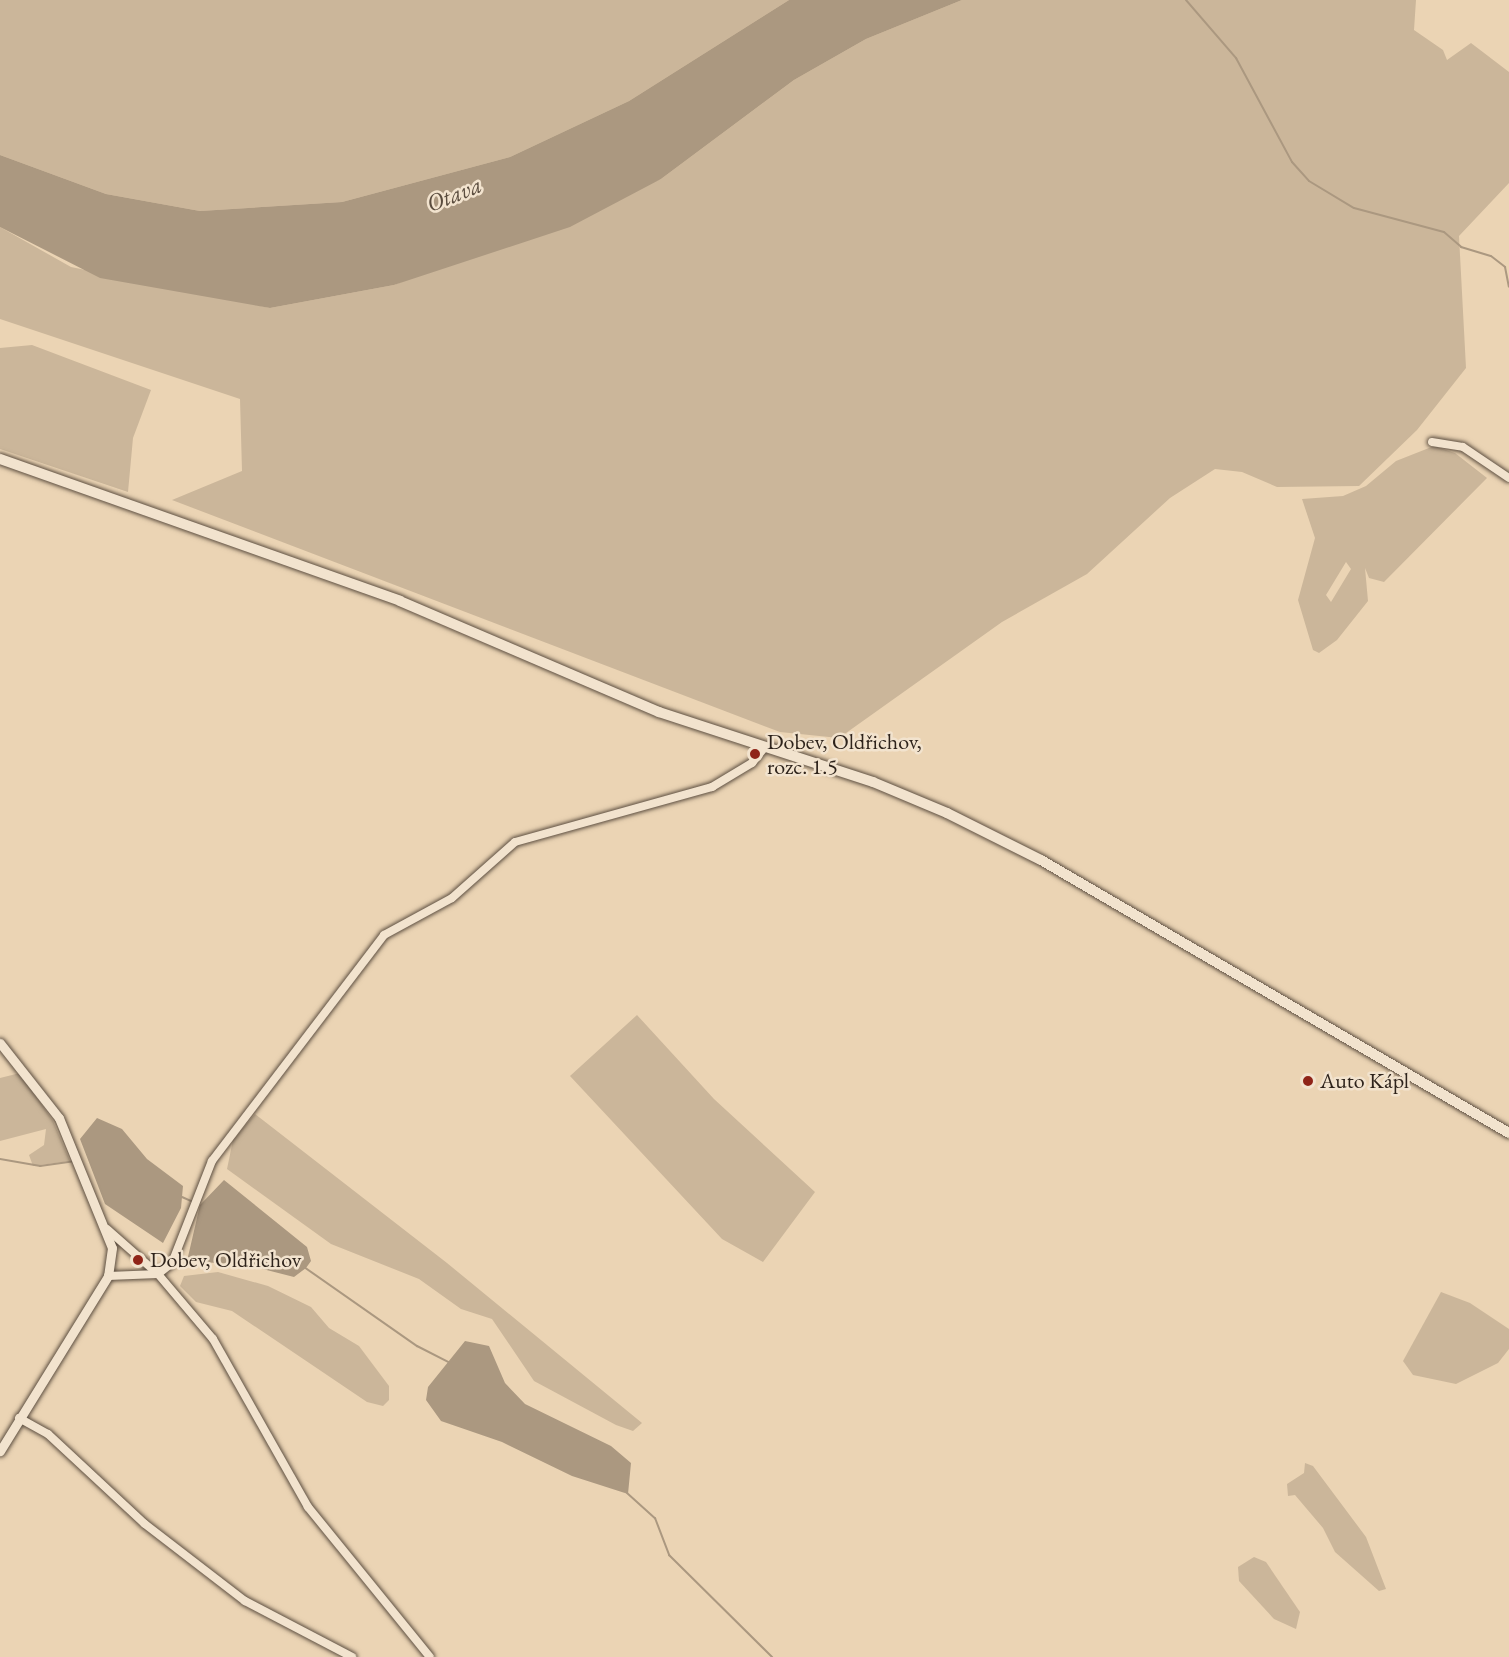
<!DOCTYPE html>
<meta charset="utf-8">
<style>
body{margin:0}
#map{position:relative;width:1509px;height:1657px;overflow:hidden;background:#ebd4b4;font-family:"EB Garamond",serif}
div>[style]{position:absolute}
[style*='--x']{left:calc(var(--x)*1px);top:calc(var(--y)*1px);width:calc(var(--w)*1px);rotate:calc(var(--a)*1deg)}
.green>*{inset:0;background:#cbb69a}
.water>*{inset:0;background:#ab9880}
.stream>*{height:2px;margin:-1px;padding:0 1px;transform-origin:1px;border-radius:1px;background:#ab9880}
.roads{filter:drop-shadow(0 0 2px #5d4f41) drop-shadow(0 0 2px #5d4f41)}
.minor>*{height:8px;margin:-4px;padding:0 4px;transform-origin:4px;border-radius:4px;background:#f2e3ce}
.tertiary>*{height:9px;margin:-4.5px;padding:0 4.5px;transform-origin:4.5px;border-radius:4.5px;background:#f2e3ce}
.secondary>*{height:10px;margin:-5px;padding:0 5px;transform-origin:5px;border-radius:5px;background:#f2e3ce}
.dots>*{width:16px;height:16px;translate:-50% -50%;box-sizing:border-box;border:3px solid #f2e3ce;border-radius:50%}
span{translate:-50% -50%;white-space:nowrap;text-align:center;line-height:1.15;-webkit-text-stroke:5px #f2e3ce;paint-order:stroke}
.poi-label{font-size:22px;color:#2e231b}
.left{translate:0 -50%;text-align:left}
.water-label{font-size:24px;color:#5a4c3e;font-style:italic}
</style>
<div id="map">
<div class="green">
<div style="clip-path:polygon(0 0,789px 0,629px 101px,510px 157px,342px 202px,200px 211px,106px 194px,0 155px)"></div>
<div style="clip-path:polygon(962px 0,1416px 0,1414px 30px,1443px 50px,1447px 60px,1471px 43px,1509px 72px,1509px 183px,1459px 236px,1466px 368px,1417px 430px,1359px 486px,1277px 487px,1242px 472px,1215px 469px,1170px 498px,1087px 574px,1002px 622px,839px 738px,780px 732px,172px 500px,242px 471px,240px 399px,0 319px,0 227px,71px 267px,270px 308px,394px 285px,661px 179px,794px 80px,866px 39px)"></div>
<div style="clip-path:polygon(32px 345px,151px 390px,133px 438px,128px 492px,0 449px,0 348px)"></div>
<div style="clip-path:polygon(evenodd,1434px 446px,1455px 453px,1487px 478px,1384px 582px,1369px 578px,1365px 568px,1368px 601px,1337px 640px,1319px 653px,1313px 650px,1298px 600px,1315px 538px,1302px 499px,1343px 496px,1366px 486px,1396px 461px,1434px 446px,1346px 562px,1351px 569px,1331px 602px,1326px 595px,1346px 562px)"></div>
<div style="clip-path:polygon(637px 1015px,714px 1099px,815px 1192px,763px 1262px,722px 1239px,570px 1076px)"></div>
<div style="clip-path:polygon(20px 1073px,53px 1121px,70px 1161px,33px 1166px,29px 1155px,44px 1145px,46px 1129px,0 1141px,0 1078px)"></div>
<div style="clip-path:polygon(255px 1114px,447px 1263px,642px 1423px,633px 1431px,616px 1425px,534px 1381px,492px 1319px,461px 1309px,419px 1279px,331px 1244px,227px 1169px,233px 1140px)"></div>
<div style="clip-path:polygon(218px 1272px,268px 1286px,311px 1307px,329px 1328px,359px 1346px,389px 1386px,389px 1400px,383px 1406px,367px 1402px,232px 1311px,196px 1302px,180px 1286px,184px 1276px)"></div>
<div style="clip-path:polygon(1441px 1292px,1470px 1303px,1509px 1329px,1509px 1349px,1498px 1363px,1456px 1384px,1413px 1375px,1403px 1361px)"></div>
<div style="clip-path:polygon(1305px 1463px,1313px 1466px,1366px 1537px,1386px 1589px,1379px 1591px,1335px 1552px,1323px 1528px,1295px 1495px,1288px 1496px,1287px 1484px,1304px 1473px)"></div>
<div style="clip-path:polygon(1254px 1557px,1266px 1562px,1300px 1612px,1296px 1629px,1274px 1619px,1239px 1581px,1238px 1567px)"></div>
</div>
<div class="water">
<div style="clip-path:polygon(789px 0,962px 0,866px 39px,794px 80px,661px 179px,570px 227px,394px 285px,270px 308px,100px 278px,0 227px,0 155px,106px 194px,200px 211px,342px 202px,510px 157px,629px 101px)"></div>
<div style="clip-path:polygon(97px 1118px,122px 1129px,147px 1159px,183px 1186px,181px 1208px,163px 1243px,105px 1204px,80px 1139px)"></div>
<div style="clip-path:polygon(224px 1180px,307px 1247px,311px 1261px,306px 1268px,294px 1277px,247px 1265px,187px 1261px,200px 1205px)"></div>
<div style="clip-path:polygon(465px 1341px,489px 1346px,505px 1383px,525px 1404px,611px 1446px,631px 1463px,628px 1494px,572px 1476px,502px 1442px,441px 1421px,426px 1400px,428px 1387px)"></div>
</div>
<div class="stream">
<div style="--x:1186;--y:0;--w:77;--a:49.2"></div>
<div style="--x:1236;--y:58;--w:118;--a:61.7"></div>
<div style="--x:1292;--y:162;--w:25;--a:48"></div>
<div style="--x:1309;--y:181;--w:52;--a:31"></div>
<div style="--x:1354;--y:208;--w:93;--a:14.9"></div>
<div style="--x:1444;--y:232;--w:23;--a:41"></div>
<div style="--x:1461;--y:247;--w:31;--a:17"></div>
<div style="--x:1491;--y:256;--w:18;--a:38"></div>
<div style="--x:1505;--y:267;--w:20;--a:79"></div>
<div style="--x:0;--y:1159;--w:41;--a:9.9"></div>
<div style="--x:40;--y:1166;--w:34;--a:-8"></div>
<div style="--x:182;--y:1197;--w:12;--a:24"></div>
<div style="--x:304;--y:1267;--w:138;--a:35"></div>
<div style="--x:417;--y:1346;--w:36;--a:27"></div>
<div style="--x:627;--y:1493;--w:38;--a:42"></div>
<div style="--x:655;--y:1518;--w:40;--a:69"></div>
<div style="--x:669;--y:1555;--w:145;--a:44.7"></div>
</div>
<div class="roads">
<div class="minor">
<div style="--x:1432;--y:442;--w:31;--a:9"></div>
<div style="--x:1463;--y:447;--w:55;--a:34"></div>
<div style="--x:107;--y:1229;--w:68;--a:41.4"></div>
<div style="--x:158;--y:1274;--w:85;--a:49.8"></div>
<div style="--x:213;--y:1339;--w:193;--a:60.5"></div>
<div style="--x:308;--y:1507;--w:193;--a:50.9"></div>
<div style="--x:108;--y:1276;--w:50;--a:-2.3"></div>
<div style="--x:158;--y:1274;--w:18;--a:-38"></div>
<div style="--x:172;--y:1263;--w:110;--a:-68.6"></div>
<div style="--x:212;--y:1161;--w:284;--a:-52.7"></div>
<div style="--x:384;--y:935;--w:77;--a:-28.6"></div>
<div style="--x:452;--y:898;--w:84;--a:-41.6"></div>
<div style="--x:515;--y:842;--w:205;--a:-15.6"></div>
<div style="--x:712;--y:787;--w:47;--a:-31"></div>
<div style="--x:752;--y:763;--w:19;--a:-51"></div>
<div style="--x:19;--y:1418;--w:33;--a:29"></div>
<div style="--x:48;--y:1434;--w:132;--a:42.9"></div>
<div style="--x:145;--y:1524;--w:126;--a:37.6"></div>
<div style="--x:245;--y:1601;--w:121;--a:27.6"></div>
</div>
<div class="tertiary">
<div style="--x:0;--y:1043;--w:95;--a:51.8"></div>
<div style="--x:59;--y:1118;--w:140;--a:67.8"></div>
<div style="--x:112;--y:1248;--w:28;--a:98"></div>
<div style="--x:108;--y:1276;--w:206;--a:121.7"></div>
</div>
<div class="secondary">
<div style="--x:0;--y:459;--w:424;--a:19.5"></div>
<div style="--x:400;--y:601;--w:282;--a:23.2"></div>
<div style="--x:659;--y:712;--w:225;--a:18.1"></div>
<div style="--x:873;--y:782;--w:80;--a:22.7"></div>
<div style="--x:947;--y:813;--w:105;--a:26.6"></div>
<div style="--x:1041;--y:860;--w:542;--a:30.26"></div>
</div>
</div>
<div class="dots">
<div style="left:755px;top:754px;background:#8f2418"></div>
<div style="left:1308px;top:1081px;background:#8f2418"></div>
<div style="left:138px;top:1260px;background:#8f2418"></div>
</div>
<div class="poi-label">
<span class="left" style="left:767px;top:754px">Dobev, Oldřichov,<br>rozc. 1.5</span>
<span class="left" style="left:1320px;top:1081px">Auto Kápl</span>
<span class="left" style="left:150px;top:1260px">Dobev, Oldřichov</span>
</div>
<div class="water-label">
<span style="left:454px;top:194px;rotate:-22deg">Otava</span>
</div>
</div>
